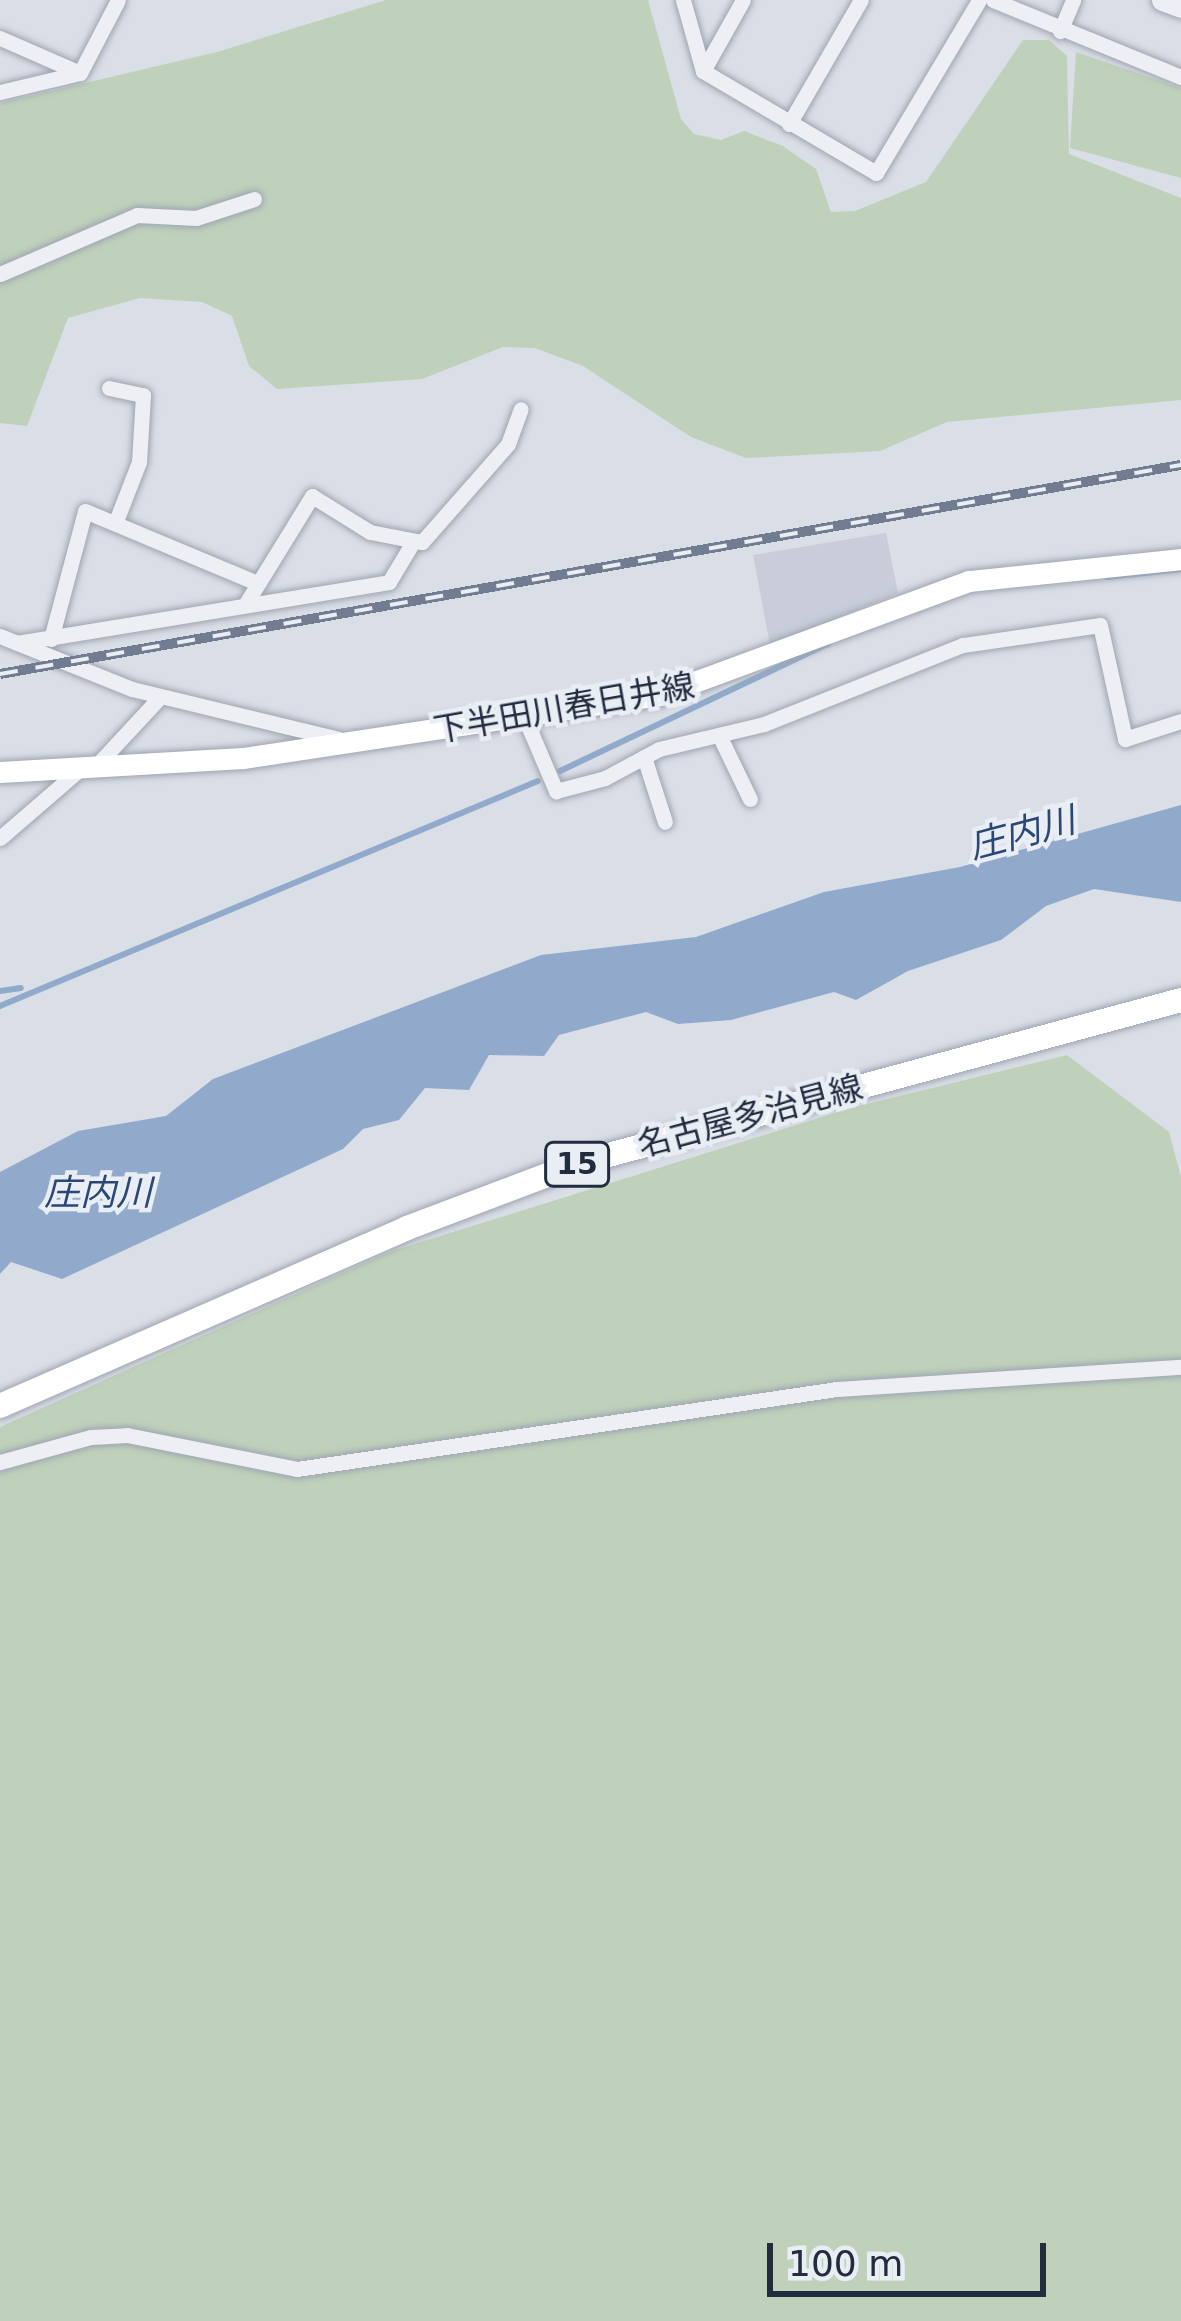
<!DOCTYPE html>
<meta charset="utf-8">
<style>
body{margin:0}
#map{position:relative;width:1181px;height:2321px;overflow:hidden;background:#dadee7;font-family:"DejaVu Sans","Noto Sans JP",sans-serif}
div>[style]{position:absolute}
[style*='--x']{left:calc(var(--x)*1px);top:calc(var(--y)*1px);width:calc(var(--w)*1px);rotate:calc(var(--a)*1deg)}
.built>*{inset:0;background:#c8cdd9}
.green>*{inset:0;background:#bfd1bb}
.water>*{inset:0;background:#91aacb}
.stream>*{height:6px;margin:-3px;padding:0 3px;transform-origin:3px;border-radius:3px;background:#91aacb}
.roads{filter:drop-shadow(0 0 3px #9fa5b1) drop-shadow(0 0 3px #9fa5b1)}
.minor>*{height:15px;margin:-7.5px;padding:0 7.5px;transform-origin:7.5px;border-radius:7.5px;background:#edeff5}
.tertiary>*{height:21px;margin:-10.5px;padding:0 10.5px;transform-origin:10.5px;border-radius:10.5px;background:#edeff5}
.secondary>*{height:21px;margin:-10.5px;padding:0 10.5px;transform-origin:10.5px;border-radius:10.5px;background:#fff}
.primary>*{height:24px;margin:-12px;padding:0 12px;transform-origin:12px;border-radius:12px;background:#fff}
.rail>*{height:10px;margin-top:-5px;transform-origin:0;background:repeating-linear-gradient(90deg,#e9edf4 0 18px,#727c91 0 36px);box-sizing:border-box;border-block:3px solid #727c91}
span{translate:-50% -50%;white-space:nowrap;text-align:center;line-height:1.15;-webkit-text-stroke:9px #e9edf4;paint-order:stroke}
.shield-label span{padding:3px 9px;background:#e9edf4;border:3px solid;border-radius:9px;-webkit-text-stroke-width:0}
.shield-label{font-size:30px;color:#232b3e;font-weight:700}
.street-label{font-size:33px;color:#232b3e}
.water-label{font-size:36px;color:#2a4775;font-style:italic}
.scale{position:absolute;left:767px;top:2243px;width:279px;height:54px;box-sizing:border-box;border:6px solid #232b3e;border-top:0;padding-left:15px;font-size:36px;line-height:42px;white-space:nowrap;color:#232b3e;-webkit-text-stroke:9px #e9edf4;paint-order:stroke}
</style>
<div id="map">
<div class="built">
<div style="clip-path:polygon(886px 533px,898px 593px,770px 645px,753px 555px)"></div>
</div>
<div class="green">
<div style="clip-path:polygon(386px 0,648px 0,681px 119px,694px 134px,721px 140px,744px 131px,783px 146px,816px 169px,831px 212px,855px 211px,926px 182px,1023px 40px,1049px 40px,1067px 56px,1069px 154px,1181px 198px,1181px 400px,947px 422px,880px 451px,746px 458px,691px 437px,583px 366px,535px 348px,503px 347px,422px 379px,277px 389px,249px 366px,232px 316px,202px 302px,140px 298px,68px 318px,27px 426px,0 423px,0 103px,217px 52px)"></div>
<div style="clip-path:polygon(1076px 52px,1181px 88px,1181px 178px,1070px 148px)"></div>
<div style="clip-path:polygon(1067px 1055px,1169px 1132px,1181px 1177px,1181px 2321px,0 2321px,0 1427px,389px 1252px,851px 1108px)"></div>
</div>
<div class="water">
<div style="clip-path:polygon(1181px 805px,1181px 902px,1094px 889px,1046px 906px,1001px 940px,908px 971px,856px 1000px,834px 992px,731px 1020px,678px 1024px,646px 1012px,559px 1035px,544px 1056px,489px 1055px,469px 1090px,425px 1088px,399px 1120px,363px 1129px,343px 1149px,62px 1279px,11px 1262px,0 1274px,0 1172px,78px 1131px,166px 1116px,213px 1079px,541px 955px,696px 937px,824px 892px,960px 867px)"></div>
</div>
<div class="stream">
<div style="--x:1107;--y:577;--w:74;--a:-6.2"></div>
<div style="--x:560;--y:771;--w:297;--a:-25.4"></div>
<div style="--x:0;--y:991;--w:21;--a:-8"></div>
<div style="--x:0;--y:1006;--w:583;--a:-22.7"></div>
</div>
<div class="roads">
<div class="minor">
<div style="--x:683;--y:0;--w:74;--a:74.3"></div>
<div style="--x:703;--y:71;--w:201;--a:30.5"></div>
<div style="--x:876;--y:173;--w:201;--a:-59.2"></div>
<div style="--x:993;--y:0;--w:203;--a:22.3"></div>
<div style="--x:1060;--y:31;--w:34;--a:-67"></div>
<div style="--x:0;--y:38;--w:87;--a:23.6"></div>
<div style="--x:703;--y:71;--w:81;--a:-60.6"></div>
<div style="--x:0;--y:92;--w:82;--a:-13.4"></div>
<div style="--x:80;--y:73;--w:82;--a:-62.5"></div>
<div style="--x:789;--y:124;--w:143;--a:-59.9"></div>
<div style="--x:0;--y:274;--w:149;--a:-23.3"></div>
<div style="--x:137;--y:215;--w:59;--a:2.9"></div>
<div style="--x:196;--y:218;--w:61;--a:-18.1"></div>
<div style="--x:109;--y:388;--w:35;--a:12"></div>
<div style="--x:143;--y:395;--w:67;--a:93.4"></div>
<div style="--x:139;--y:462;--w:63;--a:111.3"></div>
<div style="--x:245;--y:605;--w:128;--a:-58.4"></div>
<div style="--x:312;--y:496;--w:68;--a:31.8"></div>
<div style="--x:370;--y:532;--w:53;--a:10.9"></div>
<div style="--x:422;--y:542;--w:130;--a:-48.7"></div>
<div style="--x:508;--y:444;--w:37;--a:-70"></div>
<div style="--x:0;--y:636;--w:142;--a:21.9"></div>
<div style="--x:132;--y:689;--w:212;--a:13.6"></div>
<div style="--x:51;--y:639;--w:132;--a:-75.1"></div>
<div style="--x:85;--y:511;--w:186;--a:22.7"></div>
<div style="--x:17;--y:643;--w:377;--a:-9.3"></div>
<div style="--x:389;--y:582;--w:47;--a:-59"></div>
<div style="--x:524;--y:716;--w:82;--a:66.9"></div>
<div style="--x:556;--y:791;--w:51;--a:-14.9"></div>
<div style="--x:605;--y:778;--w:61;--a:-28.2"></div>
<div style="--x:659;--y:749;--w:108;--a:-13.4"></div>
<div style="--x:764;--y:724;--w:214;--a:-21.7"></div>
<div style="--x:963;--y:645;--w:138;--a:-8.3"></div>
<div style="--x:1100;--y:625;--w:117;--a:77.6"></div>
<div style="--x:1125;--y:739;--w:59;--a:-17.8"></div>
<div style="--x:719;--y:735;--w:71;--a:64.2"></div>
<div style="--x:644;--y:757;--w:68;--a:72.1"></div>
<div style="--x:95;--y:767;--w:96;--a:-47.1"></div>
<div style="--x:0;--y:838;--w:107;--a:-40.8"></div>
<div style="--x:0;--y:1462;--w:94;--a:-15.4"></div>
<div style="--x:91;--y:1437;--w:36;--a:-3"></div>
<div style="--x:127;--y:1435;--w:173;--a:11.3"></div>
<div style="--x:297;--y:1469;--w:546;--a:-8.43"></div>
<div style="--x:837;--y:1389;--w:345;--a:-3.7"></div>
</div>
<div class="tertiary">
<div style="--x:1162;--y:0;--w:20;--a:20"></div>
</div>
<div class="secondary">
<div style="--x:0;--y:772;--w:243;--a:-3.3"></div>
<div style="--x:243;--y:758;--w:421;--a:-8.6"></div>
<div style="--x:659;--y:695;--w:330;--a:-20.2"></div>
<div style="--x:969;--y:581;--w:213;--a:-5.9"></div>
</div>
<div class="primary">
<div style="--x:0;--y:1406;--w:444;--a:-23.6"></div>
<div style="--x:407;--y:1228;--w:184;--a:-20.7"></div>
<div style="--x:579;--y:1163;--w:624;--a:-15.15"></div>
</div>
</div>
<div class="rail">
<div style="--x:0;--y:674;--w:1199;--a:-10.04"></div>
</div>
<div class="shield-label">
<span style="left:577px;top:1164px">15</span>
</div>
<div class="street-label">
<span style="left:564px;top:708px;rotate:-10deg">下半田川春日井線</span>
<span style="left:750px;top:1116px;rotate:-15deg">名古屋多治見線</span>
</div>
<div class="water-label">
<span style="left:1022px;top:833px;rotate:-15deg">庄内川</span>
<span style="left:98px;top:1193px">庄内川</span>
</div>
<div class="scale">100 m</div>
</div>
